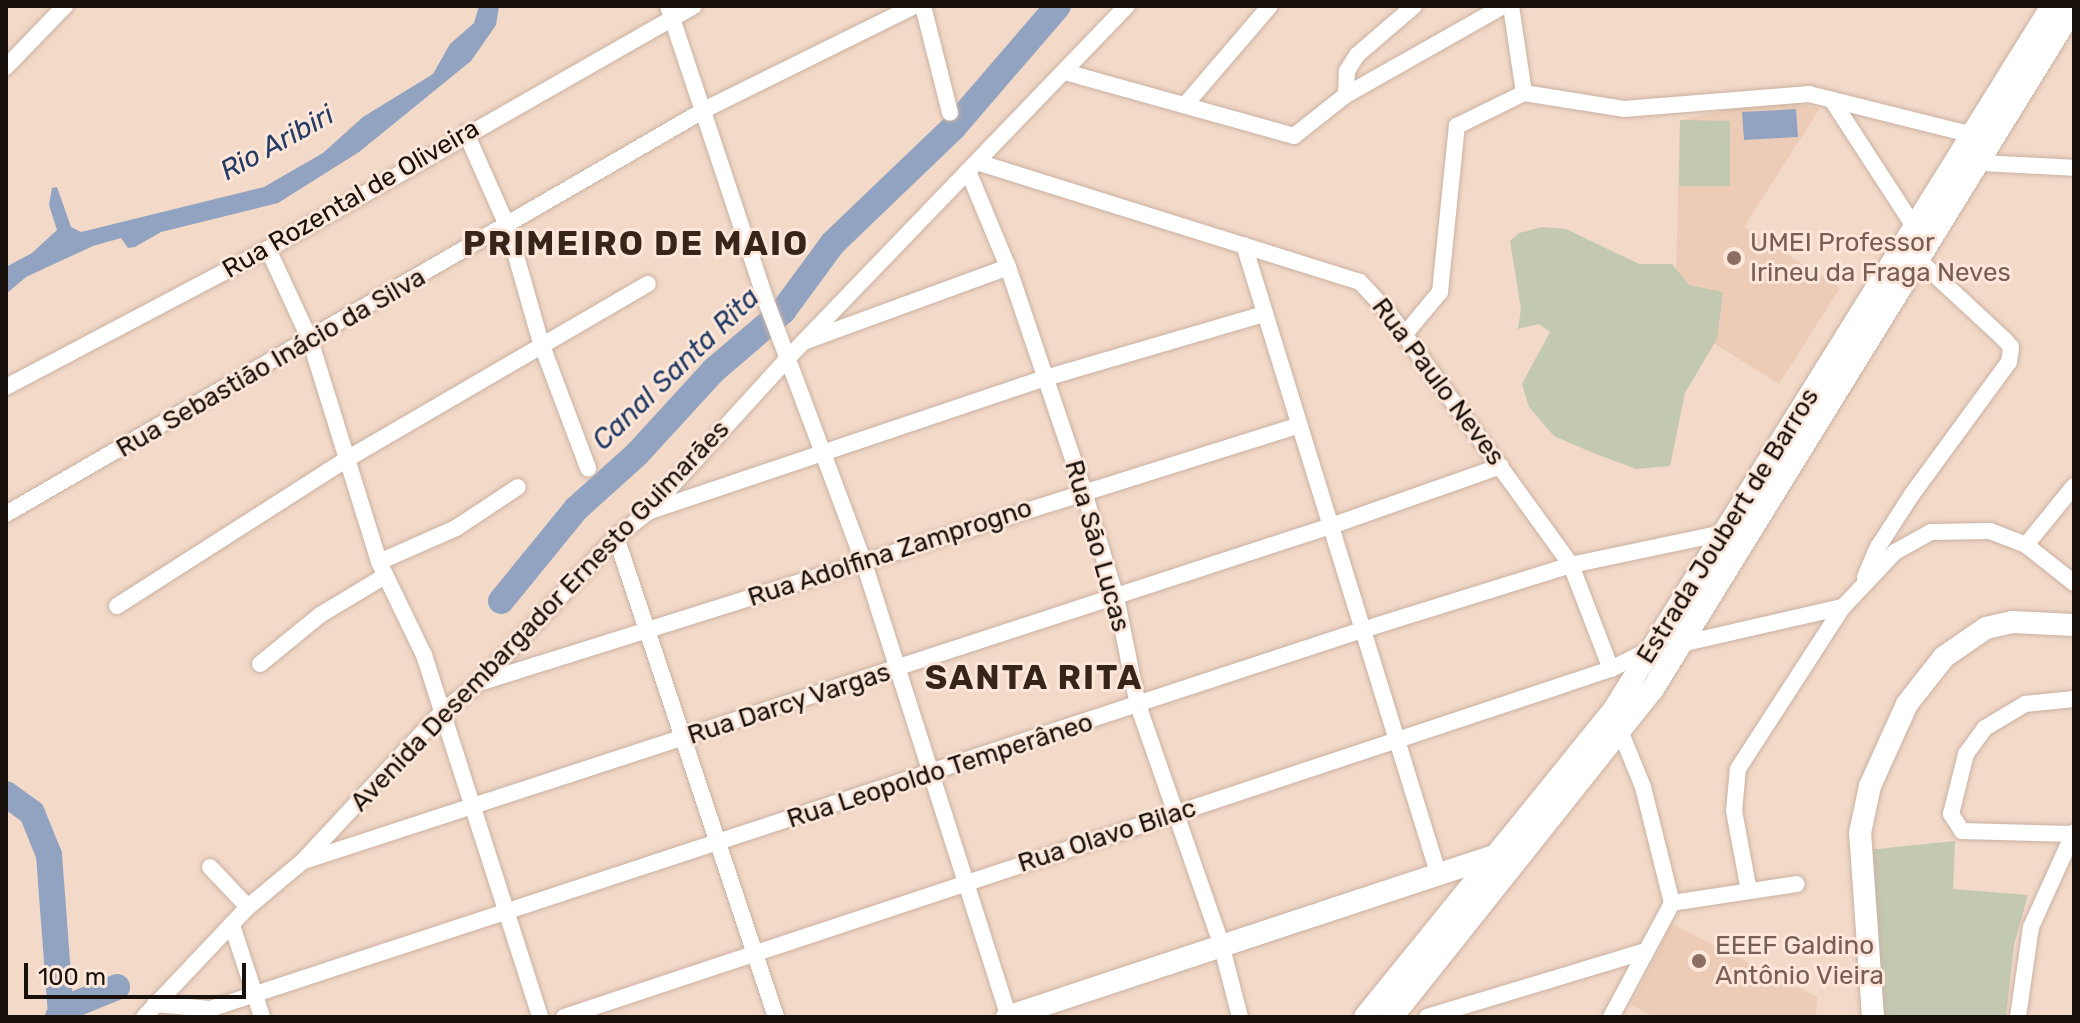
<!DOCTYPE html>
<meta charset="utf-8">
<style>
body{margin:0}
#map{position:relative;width:2080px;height:1023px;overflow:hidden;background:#f2d9c8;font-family:Rubik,sans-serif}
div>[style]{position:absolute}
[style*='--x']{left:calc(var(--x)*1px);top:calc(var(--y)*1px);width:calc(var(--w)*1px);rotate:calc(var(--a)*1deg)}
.built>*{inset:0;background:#ecccb7}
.green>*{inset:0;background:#c3c8b1}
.water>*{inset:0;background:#91a3c0}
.river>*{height:26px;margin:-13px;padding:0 13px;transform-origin:13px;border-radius:13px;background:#91a3c0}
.roads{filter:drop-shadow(0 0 2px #cab1a1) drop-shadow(0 0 2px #cab1a1)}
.street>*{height:16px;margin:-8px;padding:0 8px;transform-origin:8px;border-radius:8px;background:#fff}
.secondary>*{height:22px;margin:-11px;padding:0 11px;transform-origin:11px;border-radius:11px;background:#fff}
.dots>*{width:22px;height:22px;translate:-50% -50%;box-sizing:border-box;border:4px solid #fce7da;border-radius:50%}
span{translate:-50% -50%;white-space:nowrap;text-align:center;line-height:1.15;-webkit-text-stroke:6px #fce7da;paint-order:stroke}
.street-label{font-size:26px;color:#18100a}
.education-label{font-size:26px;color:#785e54}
.left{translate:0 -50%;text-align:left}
.water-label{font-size:28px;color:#233c65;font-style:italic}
.district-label{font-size:34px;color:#382519;font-weight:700;letter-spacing:2px}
.frame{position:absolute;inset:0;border:8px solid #18100a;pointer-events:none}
.scale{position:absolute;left:24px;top:963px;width:222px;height:36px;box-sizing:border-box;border:4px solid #18100a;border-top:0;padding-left:10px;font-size:24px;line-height:28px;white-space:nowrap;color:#18100a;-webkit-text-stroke:6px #fce7da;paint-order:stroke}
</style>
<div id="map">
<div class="built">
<div style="clip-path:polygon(1775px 100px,1820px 108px,1744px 227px,1840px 288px,1779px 384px,1675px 319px,1680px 120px)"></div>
<div style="clip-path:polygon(1672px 924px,1817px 997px,1816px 1017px,1655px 1017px,1631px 1005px)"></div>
</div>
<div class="green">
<div style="clip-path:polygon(1680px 120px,1730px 121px,1730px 186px,1679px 186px)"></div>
<div style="clip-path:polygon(1542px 227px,1566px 229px,1639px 264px,1672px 264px,1689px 285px,1723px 292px,1717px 339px,1685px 393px,1670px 466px,1636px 469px,1591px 452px,1554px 436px,1529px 407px,1522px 384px,1550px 332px,1539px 324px,1518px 329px,1521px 309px,1510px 241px,1519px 233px)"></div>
<div style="clip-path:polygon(1955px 841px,1953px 889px,2028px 895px,2014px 945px,2006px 1017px,1884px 1017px,1868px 850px)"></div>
</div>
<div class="water">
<div style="clip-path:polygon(479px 6px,499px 6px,496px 25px,471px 61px,359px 152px,278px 203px,161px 232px,135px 247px,128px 248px,121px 238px,93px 246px,26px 277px,6px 294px,6px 267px,32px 253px,57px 230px,49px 205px,52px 188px,57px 187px,71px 227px,81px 232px,264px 187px,323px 153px,363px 117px,433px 74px,450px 44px,474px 23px)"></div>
<div style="clip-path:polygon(1796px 109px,1798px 137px,1744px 140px,1742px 112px)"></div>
</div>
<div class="river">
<div style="--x:501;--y:601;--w:119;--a:-50.8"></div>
<div style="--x:576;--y:509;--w:82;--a:-42"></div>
<div style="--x:637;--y:454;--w:114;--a:-47.5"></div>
<div style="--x:714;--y:370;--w:91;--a:-40.5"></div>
<div style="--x:783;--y:311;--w:84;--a:-53.7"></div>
<div style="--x:833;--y:243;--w:166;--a:-43.8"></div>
<div style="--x:953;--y:128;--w:161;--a:-49.3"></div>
<div style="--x:6;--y:794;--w:32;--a:36"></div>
<div style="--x:32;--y:813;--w:45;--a:68"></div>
<div style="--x:49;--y:855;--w:158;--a:85.7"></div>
<div style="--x:58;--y:1017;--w:14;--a:-45"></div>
<div style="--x:68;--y:1007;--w:53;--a:-22.2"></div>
</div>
<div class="roads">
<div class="street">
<div style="--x:668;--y:6;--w:316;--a:71.6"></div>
<div style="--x:768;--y:306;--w:271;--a:69.5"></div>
<div style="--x:863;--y:560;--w:480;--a:72.3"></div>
<div style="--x:923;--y:6;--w:110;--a:75.8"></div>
<div style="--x:1511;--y:6;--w:88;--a:81.5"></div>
<div style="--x:6;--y:67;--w:85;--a:-46"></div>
<div style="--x:1065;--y:72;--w:238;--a:15.6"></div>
<div style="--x:1294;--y:136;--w:66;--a:-38.3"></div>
<div style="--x:1346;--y:95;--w:180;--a:-29.5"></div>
<div style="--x:1346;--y:95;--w:24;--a:-88"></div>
<div style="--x:1347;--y:71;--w:19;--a:-58"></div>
<div style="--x:1357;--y:55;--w:75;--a:-40.7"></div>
<div style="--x:1832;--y:100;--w:153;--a:57"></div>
<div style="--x:1185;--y:105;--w:130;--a:-49.4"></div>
<div style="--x:466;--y:133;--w:104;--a:66.1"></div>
<div style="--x:508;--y:228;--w:120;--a:74"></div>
<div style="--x:541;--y:343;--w:134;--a:69.4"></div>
<div style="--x:977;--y:162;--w:401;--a:17.4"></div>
<div style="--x:1360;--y:282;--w:41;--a:47"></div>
<div style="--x:1388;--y:312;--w:312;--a:54.1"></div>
<div style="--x:1571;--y:565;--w:111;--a:69"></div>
<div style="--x:1980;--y:163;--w:94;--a:3"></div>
<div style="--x:968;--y:171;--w:104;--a:67.4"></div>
<div style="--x:1008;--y:267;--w:237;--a:71.3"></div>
<div style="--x:1084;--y:492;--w:110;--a:73.1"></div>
<div style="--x:1116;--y:597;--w:110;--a:78.5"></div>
<div style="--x:1138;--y:705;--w:253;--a:70.8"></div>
<div style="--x:1221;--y:944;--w:75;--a:75.4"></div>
<div style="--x:1244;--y:245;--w:657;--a:72.83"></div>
<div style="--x:268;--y:249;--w:100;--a:65.2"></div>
<div style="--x:310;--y:340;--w:232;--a:72.7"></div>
<div style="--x:379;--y:562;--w:103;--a:64.2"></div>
<div style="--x:424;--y:655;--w:380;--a:72.2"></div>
<div style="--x:1405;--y:334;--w:55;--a:-50.2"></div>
<div style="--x:1440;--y:292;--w:167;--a:-84.2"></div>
<div style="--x:1457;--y:126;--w:75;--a:-26.2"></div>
<div style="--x:1524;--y:93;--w:101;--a:9.1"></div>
<div style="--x:1624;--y:109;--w:186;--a:-4.6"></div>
<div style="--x:1809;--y:94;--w:170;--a:14"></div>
<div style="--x:806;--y:341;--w:215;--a:-20.1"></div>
<div style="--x:6;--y:387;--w:296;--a:-27.8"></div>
<div style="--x:268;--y:249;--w:490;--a:-29.7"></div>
<div style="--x:650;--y:511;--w:414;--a:-18.6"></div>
<div style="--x:1042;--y:379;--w:231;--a:-16.3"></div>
<div style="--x:6;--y:514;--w:809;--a:-30.05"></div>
<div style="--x:706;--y:109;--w:232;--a:-26.3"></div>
<div style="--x:616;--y:537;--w:506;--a:71.57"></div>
<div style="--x:2026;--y:545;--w:76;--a:-50.9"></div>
<div style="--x:379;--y:562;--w:84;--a:-23.8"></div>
<div style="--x:456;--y:528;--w:74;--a:-33.5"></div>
<div style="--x:1865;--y:577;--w:33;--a:-67"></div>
<div style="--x:1878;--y:547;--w:64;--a:-57.1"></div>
<div style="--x:1913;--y:493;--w:162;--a:-53.8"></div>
<div style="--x:2009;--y:362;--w:15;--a:-82"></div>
<div style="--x:2011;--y:347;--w:9;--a:-131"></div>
<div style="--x:2005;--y:340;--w:117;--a:-137.1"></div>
<div style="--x:117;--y:606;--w:273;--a:-32.6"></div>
<div style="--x:347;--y:459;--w:348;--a:-30.2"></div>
<div style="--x:1681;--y:644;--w:166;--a:-12.9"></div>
<div style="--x:260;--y:664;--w:77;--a:-39.2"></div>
<div style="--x:320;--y:615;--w:76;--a:-31"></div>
<div style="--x:482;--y:682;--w:857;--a:-17.44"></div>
<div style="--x:1621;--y:733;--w:58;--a:67.8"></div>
<div style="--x:1643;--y:787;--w:120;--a:76"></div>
<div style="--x:2072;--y:834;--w:110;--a:-178.4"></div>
<div style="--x:1962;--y:831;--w:20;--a:-123"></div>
<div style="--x:1951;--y:814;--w:62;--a:-76"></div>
<div style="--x:1966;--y:754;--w:32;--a:-54"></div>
<div style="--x:1985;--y:728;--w:47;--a:-31"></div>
<div style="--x:2025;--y:704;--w:49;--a:-5.8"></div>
<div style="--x:304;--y:861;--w:1080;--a:-18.07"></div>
<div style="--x:1331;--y:526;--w:180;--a:-19.4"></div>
<div style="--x:210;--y:867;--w:55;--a:46.5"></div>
<div style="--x:1749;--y:891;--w:81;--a:-100.6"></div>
<div style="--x:1734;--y:811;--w:42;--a:-84.6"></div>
<div style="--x:1738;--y:769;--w:193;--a:-57.1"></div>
<div style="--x:1843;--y:607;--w:76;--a:-46.6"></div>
<div style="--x:1895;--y:552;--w:41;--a:-29.1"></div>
<div style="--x:1931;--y:532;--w:59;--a:-1"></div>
<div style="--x:1990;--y:531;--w:39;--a:21"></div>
<div style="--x:2026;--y:545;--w:61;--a:38.4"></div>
<div style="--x:232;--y:925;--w:97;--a:71.9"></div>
<div style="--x:155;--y:1004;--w:55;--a:5.2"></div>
<div style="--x:210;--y:1009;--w:1210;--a:-18.21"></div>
<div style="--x:1359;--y:631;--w:222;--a:-17.3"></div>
<div style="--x:1571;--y:565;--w:159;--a:-11.9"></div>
<div style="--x:144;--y:1017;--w:151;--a:-46.6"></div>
<div style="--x:248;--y:907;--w:72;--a:-39.9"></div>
<div style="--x:303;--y:861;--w:205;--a:-47"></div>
<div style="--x:443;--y:711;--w:47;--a:-38.1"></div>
<div style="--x:480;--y:682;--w:199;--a:-46.8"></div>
<div style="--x:616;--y:537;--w:41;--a:-38"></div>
<div style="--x:648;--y:512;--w:207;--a:-47.7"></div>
<div style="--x:787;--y:359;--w:490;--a:-46.1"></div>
<div style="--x:564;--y:1017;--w:1103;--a:-18.39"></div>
<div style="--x:1611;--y:669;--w:42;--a:-26.6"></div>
<div style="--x:1427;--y:1017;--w:225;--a:-16.8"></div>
<div style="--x:1611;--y:1017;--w:129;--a:-61.8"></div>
<div style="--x:1672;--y:903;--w:126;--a:-8.6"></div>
<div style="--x:2018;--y:1017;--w:91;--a:-81.8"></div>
<div style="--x:2031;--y:927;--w:104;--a:-65.6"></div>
</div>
<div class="secondary">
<div style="--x:1007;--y:1017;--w:522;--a:-18.3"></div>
<div style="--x:1365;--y:1017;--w:394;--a:-51"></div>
<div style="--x:1613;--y:711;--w:831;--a:-58.09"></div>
<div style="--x:1392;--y:1017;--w:419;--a:-51.5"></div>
<div style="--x:1653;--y:689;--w:801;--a:-58.31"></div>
<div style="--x:1873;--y:1017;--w:184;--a:-94"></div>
<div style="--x:1860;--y:833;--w:48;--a:-78"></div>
<div style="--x:1870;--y:786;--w:90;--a:-65.7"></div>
<div style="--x:1907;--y:704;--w:60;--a:-51.8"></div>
<div style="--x:1944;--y:657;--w:51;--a:-34.6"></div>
<div style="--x:1986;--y:628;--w:27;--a:-13"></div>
<div style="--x:2012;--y:622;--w:62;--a:2.8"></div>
</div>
</div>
<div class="dots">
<div style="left:1734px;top:258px;background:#8d6e63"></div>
<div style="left:1699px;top:961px;background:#8d6e63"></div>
</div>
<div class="street-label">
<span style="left:351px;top:199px;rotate:-30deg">Rua Rozental de Oliveira</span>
<span style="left:271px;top:363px;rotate:-30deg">Rua Sebastião Inácio da Silva</span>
<span style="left:1438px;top:382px;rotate:53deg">Rua Paulo Neves</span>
<span style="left:1728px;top:526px;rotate:-58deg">Estrada Joubert de Barros</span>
<span style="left:1097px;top:546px;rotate:74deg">Rua São Lucas</span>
<span style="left:890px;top:553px;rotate:-18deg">Rua Adolfina Zamprogno</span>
<span style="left:540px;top:616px;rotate:-46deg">Avenida Desembargador Ernesto Guimarães</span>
<span style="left:789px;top:704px;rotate:-18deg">Rua Darcy Vargas</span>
<span style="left:940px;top:771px;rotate:-18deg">Rua Leopoldo Temperâneo</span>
<span style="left:1107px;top:836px;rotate:-18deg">Rua Olavo Bilac</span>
</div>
<div class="education-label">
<span class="left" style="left:1750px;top:258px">UMEI Professor<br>Irineu da Fraga Neves</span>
<span class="left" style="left:1715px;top:961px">EEEF Galdino<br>Antônio Vieira</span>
</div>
<div class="water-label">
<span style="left:277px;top:143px;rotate:-29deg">Rio Aribiri</span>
<span style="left:676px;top:369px;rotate:-44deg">Canal Santa Rita</span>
</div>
<div class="district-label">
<span style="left:636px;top:244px">PRIMEIRO DE MAIO</span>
<span style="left:1034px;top:678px">SANTA RITA</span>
</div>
<div class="frame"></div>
<div class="scale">100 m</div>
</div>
